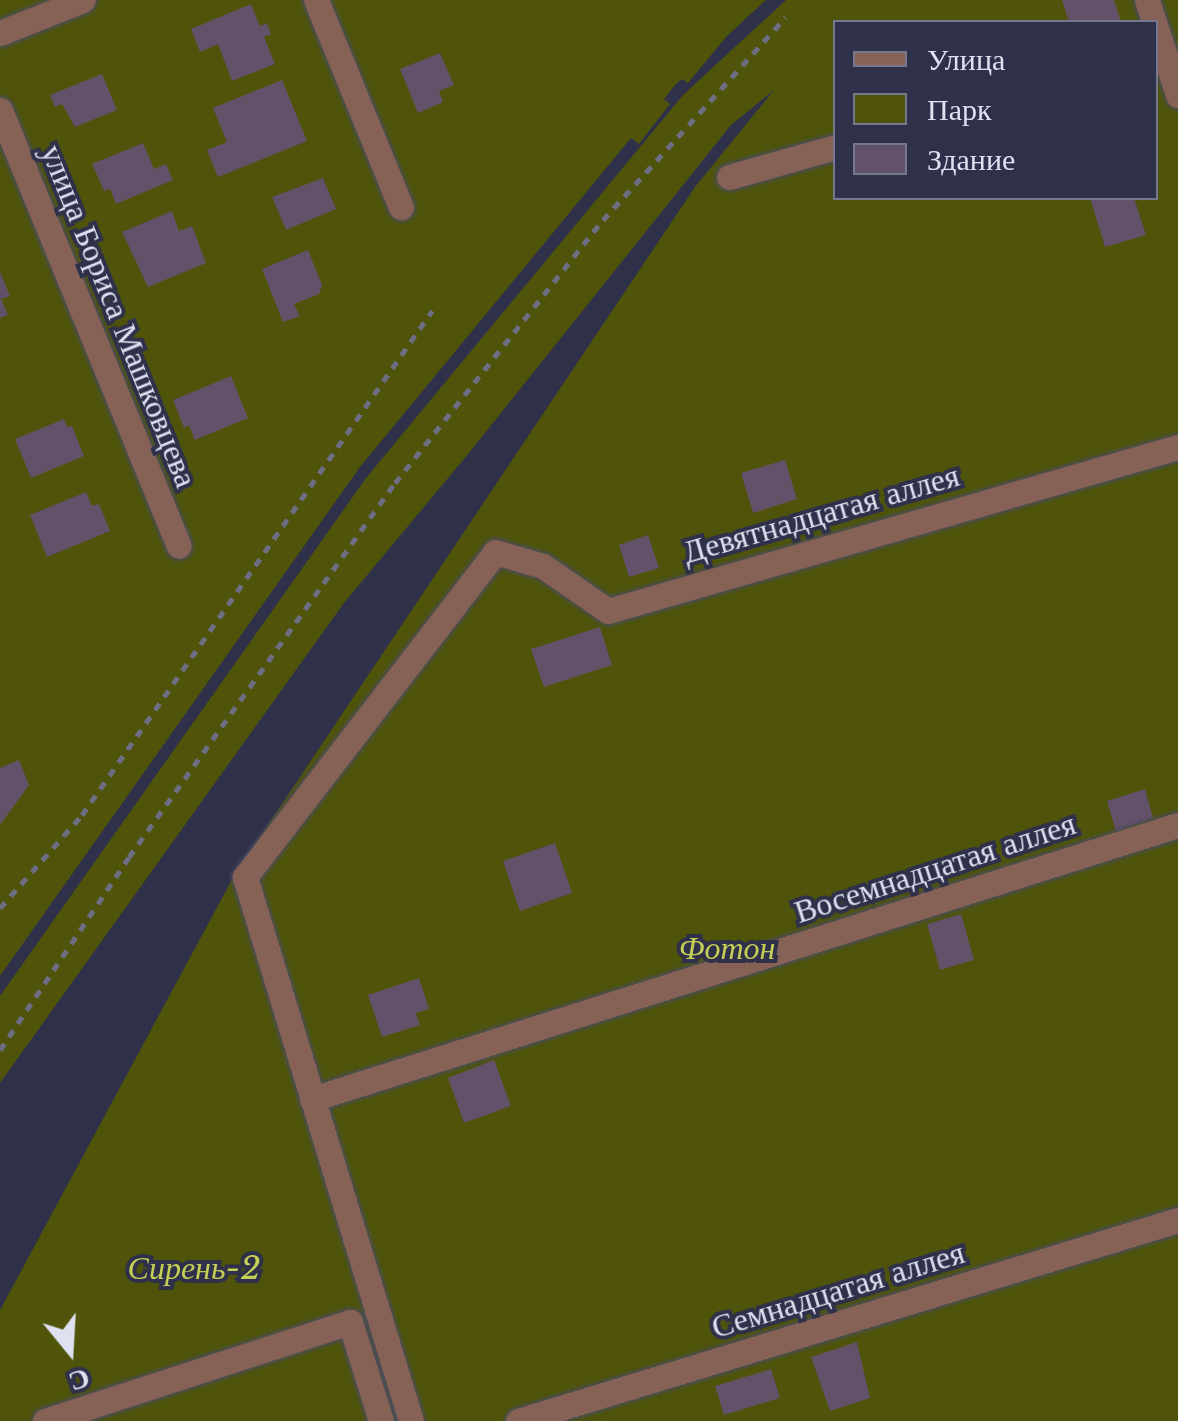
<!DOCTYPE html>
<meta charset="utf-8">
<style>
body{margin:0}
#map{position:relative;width:1178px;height:1421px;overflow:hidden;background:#2f3049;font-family:"Libre Baskerville",serif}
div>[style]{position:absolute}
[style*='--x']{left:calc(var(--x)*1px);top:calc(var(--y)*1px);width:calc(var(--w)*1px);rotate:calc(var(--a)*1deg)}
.green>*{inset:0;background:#4f540a}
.building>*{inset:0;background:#635169}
.path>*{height:5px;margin-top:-2.5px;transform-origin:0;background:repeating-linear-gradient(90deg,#6d6e84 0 8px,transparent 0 16px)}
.roads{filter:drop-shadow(0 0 2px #4b4c64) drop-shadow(0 0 2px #4b4c64)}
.minor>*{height:25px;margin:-12.5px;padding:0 12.5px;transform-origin:12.5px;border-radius:12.5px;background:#866156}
span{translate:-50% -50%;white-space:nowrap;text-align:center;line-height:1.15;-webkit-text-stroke:8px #2f3049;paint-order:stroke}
.street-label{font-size:32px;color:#dfe1f1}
.park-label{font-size:32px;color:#c5cf56;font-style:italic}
.legend{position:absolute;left:833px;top:20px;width:325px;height:180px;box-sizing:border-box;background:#2f3049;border:2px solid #75778c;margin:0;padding:12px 18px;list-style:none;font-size:30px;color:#dfe1f1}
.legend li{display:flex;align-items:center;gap:20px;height:50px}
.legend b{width:50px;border:2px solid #75778c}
.north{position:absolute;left:20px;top:1301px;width:100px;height:100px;-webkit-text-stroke:8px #2f3049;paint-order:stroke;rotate:162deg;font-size:28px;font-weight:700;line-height:40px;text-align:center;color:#dfe1f1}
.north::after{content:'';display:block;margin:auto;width:35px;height:45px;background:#dfe1f1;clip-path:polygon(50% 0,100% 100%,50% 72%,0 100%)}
</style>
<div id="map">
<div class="green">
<div style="clip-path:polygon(0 0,766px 0,727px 36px,688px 83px,682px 79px,676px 84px,664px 99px,670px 104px,639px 144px,631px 138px,360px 467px,0 976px)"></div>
<div style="clip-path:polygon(evenodd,786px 0,1178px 0,1178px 1421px,0 1421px,0 1310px,235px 874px,695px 187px,774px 90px,731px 125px,469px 453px,344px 603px,0 1083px,0 996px,366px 478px,683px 95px,786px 0,836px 22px,1156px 22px,1156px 198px,836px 198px,836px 22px)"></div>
</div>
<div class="building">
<div style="clip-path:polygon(1062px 0,1114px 0,1121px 22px,1069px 22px)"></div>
<div style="clip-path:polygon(251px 4px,260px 26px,267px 23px,271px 34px,264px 37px,275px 64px,232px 81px,218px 44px,200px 52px,191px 29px)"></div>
<div style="clip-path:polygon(440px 53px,454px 85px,439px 91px,443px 102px,418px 113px,400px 69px)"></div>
<div style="clip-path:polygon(102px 74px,117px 110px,75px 127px,62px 104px,55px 107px,50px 95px)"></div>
<div style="clip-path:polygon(282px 80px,307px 141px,218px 177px,207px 150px,227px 142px,213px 108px)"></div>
<div style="clip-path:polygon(143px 143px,154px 169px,166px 164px,173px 180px,116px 204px,110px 189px,104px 191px,92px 164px)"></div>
<div style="clip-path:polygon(323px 178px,336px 209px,286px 230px,272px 197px)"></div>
<div style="clip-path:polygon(1090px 198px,1134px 198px,1146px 235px,1105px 247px)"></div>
<div style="clip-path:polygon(172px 211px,179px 231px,192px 226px,206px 263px,148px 287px,122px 232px)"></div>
<div style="clip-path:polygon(308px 250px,322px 285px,319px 294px,294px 304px,300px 316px,283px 322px,262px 269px)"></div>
<div style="clip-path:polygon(0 272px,10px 296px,1px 299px,8px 315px,0 318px)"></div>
<div style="clip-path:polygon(231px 376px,248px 418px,195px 440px,189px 425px,184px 428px,173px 400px)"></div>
<div style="clip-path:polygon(64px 419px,67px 427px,72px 426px,84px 456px,31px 478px,15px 439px)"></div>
<div style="clip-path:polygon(785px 460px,797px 499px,753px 513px,741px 473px)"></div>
<div style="clip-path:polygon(86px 492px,92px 506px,99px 504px,110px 531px,47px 557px,30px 515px)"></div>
<div style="clip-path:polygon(648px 535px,659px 568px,629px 577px,619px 545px)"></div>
<div style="clip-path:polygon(600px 627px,612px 665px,544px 687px,531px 649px)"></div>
<div style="clip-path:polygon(19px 760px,29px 785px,0 825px,0 768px)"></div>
<div style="clip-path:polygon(1145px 789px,1153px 818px,1116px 831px,1107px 801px)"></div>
<div style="clip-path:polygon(555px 843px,572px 893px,520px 911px,503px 861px)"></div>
<div style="clip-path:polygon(961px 914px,974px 960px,940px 970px,927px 924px)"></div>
<div style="clip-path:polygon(419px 978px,429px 1009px,416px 1013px,420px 1025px,382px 1037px,368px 995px)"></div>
<div style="clip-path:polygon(494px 1060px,511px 1106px,464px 1123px,448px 1078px)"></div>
<div style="clip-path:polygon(857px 1342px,870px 1398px,830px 1411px,811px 1357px)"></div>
<div style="clip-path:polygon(771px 1369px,780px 1398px,724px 1415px,715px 1386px)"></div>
</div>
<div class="path">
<div style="--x:0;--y:908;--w:124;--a:-48.6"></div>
<div style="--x:82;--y:815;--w:614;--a:-55.22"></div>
<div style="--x:0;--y:1050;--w:232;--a:-56.2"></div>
<div style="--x:129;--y:857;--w:459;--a:-54.6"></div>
<div style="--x:395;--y:483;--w:335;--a:-51.7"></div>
<div style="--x:603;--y:220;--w:273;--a:-48"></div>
</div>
<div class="roads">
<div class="minor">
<div style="--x:316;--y:0;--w:224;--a:67.7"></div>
<div style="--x:1147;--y:0;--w:23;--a:72"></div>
<div style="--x:1156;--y:28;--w:71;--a:71.8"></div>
<div style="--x:0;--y:33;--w:89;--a:-21.7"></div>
<div style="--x:0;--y:110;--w:471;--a:67.7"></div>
<div style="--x:729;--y:177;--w:111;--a:-15.7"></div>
<div style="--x:312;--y:1099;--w:908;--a:-17.56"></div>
<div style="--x:45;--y:1421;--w:321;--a:-18"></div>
<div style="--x:350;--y:1322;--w:104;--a:72.6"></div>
<div style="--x:411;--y:1421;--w:569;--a:-106.97"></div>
<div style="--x:245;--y:877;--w:410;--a:-52.4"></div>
<div style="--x:495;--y:552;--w:50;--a:16.3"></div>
<div style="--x:543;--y:566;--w:79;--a:34.7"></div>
<div style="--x:608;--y:611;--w:593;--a:-16.05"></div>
<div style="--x:518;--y:1421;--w:690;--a:-16.94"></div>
</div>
</div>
<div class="street-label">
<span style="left:119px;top:316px;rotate:68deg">улица Бориса Машковцева</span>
<span style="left:821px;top:514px;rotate:-16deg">Девятнадцатая аллея</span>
<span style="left:935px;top:868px;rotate:-18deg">Восемнадцатая аллея</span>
<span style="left:838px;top:1290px;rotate:-17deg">Семнадцатая аллея</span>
</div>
<div class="park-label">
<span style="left:727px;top:948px">Фотон</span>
<span style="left:194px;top:1268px">Сирень-2</span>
</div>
<ul class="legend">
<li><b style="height:12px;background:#866156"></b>Улица</li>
<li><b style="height:28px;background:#4f540a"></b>Парк</li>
<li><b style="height:28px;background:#635169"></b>Здание</li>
</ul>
<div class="north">С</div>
</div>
